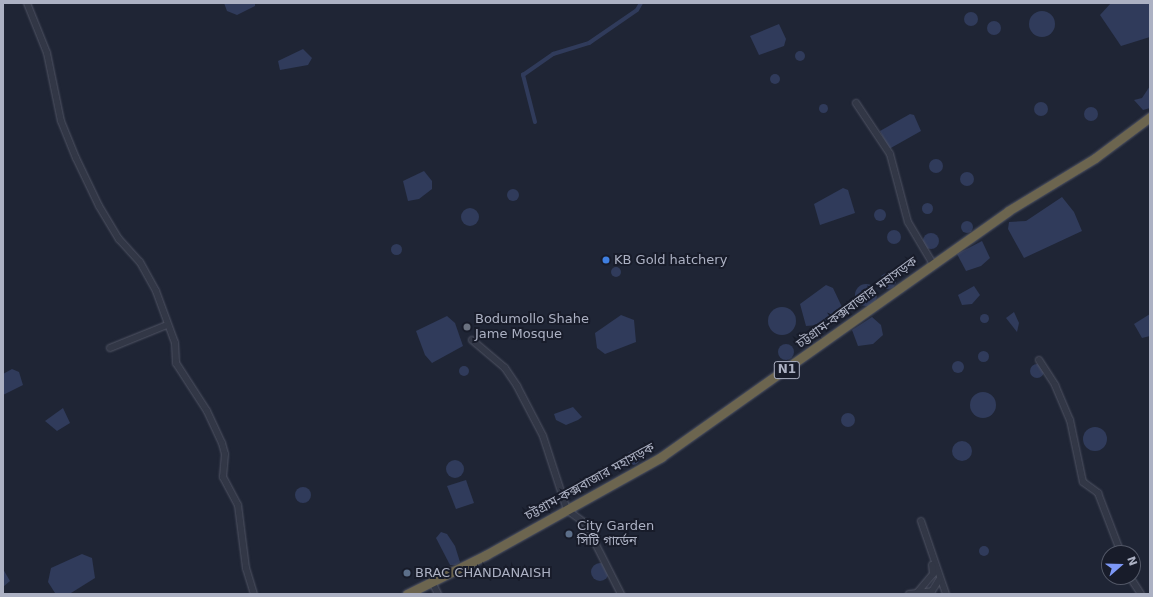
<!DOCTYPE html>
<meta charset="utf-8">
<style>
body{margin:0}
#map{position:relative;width:1153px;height:597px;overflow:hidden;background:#1f2535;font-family:"DejaVu Sans","Noto Sans Bengali",sans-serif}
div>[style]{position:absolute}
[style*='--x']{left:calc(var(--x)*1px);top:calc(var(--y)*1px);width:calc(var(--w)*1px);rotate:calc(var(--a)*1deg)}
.water>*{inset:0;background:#303b5b}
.round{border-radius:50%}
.canal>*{height:4px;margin:-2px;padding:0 2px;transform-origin:2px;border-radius:2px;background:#303b5b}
.roads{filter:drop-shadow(0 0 1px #505464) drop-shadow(0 0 1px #505464)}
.minor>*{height:6px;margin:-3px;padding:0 3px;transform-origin:3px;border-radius:3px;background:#323746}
.highway>*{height:9px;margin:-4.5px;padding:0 4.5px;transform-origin:4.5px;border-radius:4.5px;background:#6c654f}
.dots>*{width:11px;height:11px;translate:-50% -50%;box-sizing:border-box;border:2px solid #181c2a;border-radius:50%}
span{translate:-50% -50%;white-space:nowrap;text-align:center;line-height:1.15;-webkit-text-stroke:4px #181c2a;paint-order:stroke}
.shield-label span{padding:1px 3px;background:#181c2a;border:1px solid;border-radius:3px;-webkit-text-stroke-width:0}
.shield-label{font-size:12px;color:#acb1c3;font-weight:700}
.poi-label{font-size:13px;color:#acb1c3}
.left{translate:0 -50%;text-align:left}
.street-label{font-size:13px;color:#acb1c3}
.frame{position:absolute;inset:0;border:4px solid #acb1c3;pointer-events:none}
.north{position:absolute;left:1101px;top:545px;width:40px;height:40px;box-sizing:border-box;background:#181c2a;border:1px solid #535867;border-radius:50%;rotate:70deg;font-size:11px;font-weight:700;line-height:16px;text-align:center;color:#acb1c3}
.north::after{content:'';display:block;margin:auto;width:14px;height:18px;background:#7d98f7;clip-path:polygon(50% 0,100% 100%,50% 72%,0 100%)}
</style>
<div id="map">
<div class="water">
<div style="clip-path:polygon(224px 3px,255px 3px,255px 6px,237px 15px,227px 11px)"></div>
<div style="clip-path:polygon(1111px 3px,1150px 3px,1150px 37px,1121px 46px,1100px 15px)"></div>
<div class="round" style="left:1029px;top:11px;width:26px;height:26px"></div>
<div class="round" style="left:964px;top:12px;width:14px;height:14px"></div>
<div class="round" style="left:987px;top:21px;width:14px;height:14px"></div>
<div style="clip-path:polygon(779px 24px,786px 39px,784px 46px,759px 55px,750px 36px)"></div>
<div style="clip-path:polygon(303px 49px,312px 58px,308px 65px,280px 70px,278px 61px)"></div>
<div class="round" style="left:795px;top:51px;width:10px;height:10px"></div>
<div class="round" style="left:770px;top:74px;width:10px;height:10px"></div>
<div style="clip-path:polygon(1150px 86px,1150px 108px,1143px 110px,1134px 100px,1142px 98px)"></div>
<div class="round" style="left:1034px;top:102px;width:14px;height:14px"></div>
<div class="round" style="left:818.5px;top:103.5px;width:9px;height:9px"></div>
<div class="round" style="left:1084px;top:107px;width:14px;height:14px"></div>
<div style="clip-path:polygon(910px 114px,914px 115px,921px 131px,889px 149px,880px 131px)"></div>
<div class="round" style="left:929px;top:159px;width:14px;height:14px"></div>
<div style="clip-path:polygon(424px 171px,432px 181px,432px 189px,419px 199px,408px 201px,403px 181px)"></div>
<div class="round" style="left:960px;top:172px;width:14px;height:14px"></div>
<div style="clip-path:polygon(843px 188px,848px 190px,855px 213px,820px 225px,814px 204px)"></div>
<div class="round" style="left:507px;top:189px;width:12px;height:12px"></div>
<div style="clip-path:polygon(1062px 197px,1074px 212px,1082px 231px,1024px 258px,1008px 229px,1009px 222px,1026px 221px)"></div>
<div class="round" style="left:921.5px;top:202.5px;width:11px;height:11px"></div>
<div class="round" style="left:461px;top:208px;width:18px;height:18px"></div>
<div class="round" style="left:874px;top:209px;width:12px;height:12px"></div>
<div class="round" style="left:961px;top:221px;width:12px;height:12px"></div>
<div class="round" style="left:887px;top:230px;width:14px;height:14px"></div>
<div class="round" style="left:923px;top:233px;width:16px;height:16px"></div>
<div style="clip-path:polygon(982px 241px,990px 258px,981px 266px,966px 271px,957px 254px)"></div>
<div class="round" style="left:390.5px;top:243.5px;width:11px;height:11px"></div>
<div class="round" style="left:611px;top:267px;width:10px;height:10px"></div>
<div class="round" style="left:880px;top:273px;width:16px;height:16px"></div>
<div class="round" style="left:855px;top:284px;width:22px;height:22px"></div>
<div style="clip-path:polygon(826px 285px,833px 288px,842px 307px,835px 311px,835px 316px,818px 325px,806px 326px,800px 304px)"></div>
<div style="clip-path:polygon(974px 286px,980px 295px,972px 304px,962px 305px,958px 295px)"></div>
<div class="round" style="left:768px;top:307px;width:28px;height:28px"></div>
<div style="clip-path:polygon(1014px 312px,1019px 323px,1017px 332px,1006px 318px)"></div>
<div class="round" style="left:979.5px;top:313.5px;width:9px;height:9px"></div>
<div style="clip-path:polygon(1150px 314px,1150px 336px,1142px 338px,1134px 324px)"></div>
<div style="clip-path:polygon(621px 315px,634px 320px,636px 342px,605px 354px,597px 348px,595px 333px)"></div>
<div style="clip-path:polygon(447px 316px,455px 323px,463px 346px,432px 363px,425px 355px,416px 331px)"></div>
<div style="clip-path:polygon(872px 317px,881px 325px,883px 335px,873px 344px,858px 346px,852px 330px)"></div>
<div class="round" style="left:778px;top:344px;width:16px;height:16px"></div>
<div class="round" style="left:977.5px;top:350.5px;width:11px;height:11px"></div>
<div class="round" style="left:952px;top:361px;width:12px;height:12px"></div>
<div class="round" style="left:1030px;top:364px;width:14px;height:14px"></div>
<div class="round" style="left:459px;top:366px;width:10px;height:10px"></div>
<div style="clip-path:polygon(12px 369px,19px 372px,23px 385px,3px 395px,3px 374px)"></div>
<div class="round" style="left:970px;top:392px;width:26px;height:26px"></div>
<div style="clip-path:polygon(573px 407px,582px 417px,578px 420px,566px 425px,556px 420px,554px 414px)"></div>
<div style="clip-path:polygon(63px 408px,70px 423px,57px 431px,45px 421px)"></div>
<div class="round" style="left:841px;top:413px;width:14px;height:14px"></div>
<div class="round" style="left:1083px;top:427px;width:24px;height:24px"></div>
<div class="round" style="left:952px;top:441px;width:20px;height:20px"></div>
<div class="round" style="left:626px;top:451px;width:14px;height:14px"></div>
<div class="round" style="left:446px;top:460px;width:18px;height:18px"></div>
<div style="clip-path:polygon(466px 480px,474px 503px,456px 509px,447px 486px)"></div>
<div class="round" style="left:295px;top:487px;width:16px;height:16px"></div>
<div style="clip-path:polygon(441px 532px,447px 534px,455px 546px,460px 562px,456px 565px,450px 565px,436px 538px)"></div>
<div class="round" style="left:979px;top:546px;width:10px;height:10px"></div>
<div style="clip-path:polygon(82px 554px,92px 558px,95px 578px,71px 593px,55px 593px,48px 582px,51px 568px)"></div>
<div class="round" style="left:591px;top:563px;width:18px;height:18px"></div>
<div style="clip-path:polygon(3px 569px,10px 581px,3px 587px)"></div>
</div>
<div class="canal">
<div style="--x:535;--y:122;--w:49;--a:-104.3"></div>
<div style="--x:523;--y:75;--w:37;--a:-35"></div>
<div style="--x:553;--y:54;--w:38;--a:-17"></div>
<div style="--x:589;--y:43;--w:58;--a:-34.5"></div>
<div style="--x:637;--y:10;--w:8;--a:-60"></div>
</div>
<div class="roads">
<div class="minor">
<div style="--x:27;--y:3;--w:54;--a:68.2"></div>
<div style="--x:47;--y:53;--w:69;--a:78.4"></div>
<div style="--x:61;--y:121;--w:40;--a:68"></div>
<div style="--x:76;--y:158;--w:53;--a:64.4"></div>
<div style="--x:99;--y:206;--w:39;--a:59"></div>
<div style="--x:119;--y:239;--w:31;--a:48"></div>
<div style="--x:140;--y:262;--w:33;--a:61"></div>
<div style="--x:156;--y:291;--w:55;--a:69.9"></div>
<div style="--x:175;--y:343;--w:20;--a:87"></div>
<div style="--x:176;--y:363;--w:57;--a:57.1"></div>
<div style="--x:207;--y:411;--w:35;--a:65"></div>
<div style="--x:222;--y:443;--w:11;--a:75"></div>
<div style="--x:225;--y:454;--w:23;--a:95"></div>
<div style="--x:223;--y:477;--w:32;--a:62"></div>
<div style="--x:238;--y:505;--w:64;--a:82.8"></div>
<div style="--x:246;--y:568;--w:27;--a:73"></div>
<div style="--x:856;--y:103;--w:61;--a:56.3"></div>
<div style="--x:890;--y:154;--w:70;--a:75.2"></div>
<div style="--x:908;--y:222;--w:49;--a:59.2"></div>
<div style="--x:472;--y:340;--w:43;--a:40.3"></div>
<div style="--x:505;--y:368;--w:22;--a:56"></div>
<div style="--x:517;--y:386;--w:56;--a:62.5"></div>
<div style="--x:543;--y:436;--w:78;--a:72"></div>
<div style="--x:567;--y:510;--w:22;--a:36"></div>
<div style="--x:585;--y:523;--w:80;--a:63.1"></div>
<div style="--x:110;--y:348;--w:61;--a:-22"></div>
<div style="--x:1039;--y:360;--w:30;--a:57"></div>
<div style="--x:1055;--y:385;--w:38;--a:67"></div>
<div style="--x:1070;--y:420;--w:63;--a:78.2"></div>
<div style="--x:1083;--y:482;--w:19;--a:36"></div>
<div style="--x:1098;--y:493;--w:64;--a:69"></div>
<div style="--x:921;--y:521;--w:77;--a:71.1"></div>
<div style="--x:1130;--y:577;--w:20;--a:57"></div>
<div style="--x:432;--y:582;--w:13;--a:63"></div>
<div style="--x:917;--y:593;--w:25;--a:-50"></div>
<div style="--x:933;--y:574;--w:9;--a:-96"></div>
<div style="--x:909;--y:594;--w:23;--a:-7"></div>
<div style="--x:932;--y:591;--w:13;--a:-58"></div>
</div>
<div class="highway">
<div style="--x:407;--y:594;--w:88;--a:-26.3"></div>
<div style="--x:486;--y:555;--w:201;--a:-29.2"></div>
<div style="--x:661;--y:457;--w:425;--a:-35.3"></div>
<div style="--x:1008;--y:211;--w:102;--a:-31.3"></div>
<div style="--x:1095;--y:158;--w:69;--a:-36.7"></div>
</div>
</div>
<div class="dots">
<div style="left:606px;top:260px;background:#3f7fe0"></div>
<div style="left:467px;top:327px;background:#6b7280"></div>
<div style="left:569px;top:534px;background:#5c6f8a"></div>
<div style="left:407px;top:573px;background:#5c6f8a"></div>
</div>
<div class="shield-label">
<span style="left:787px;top:370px">N1</span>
</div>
<div class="poi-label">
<span class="left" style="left:614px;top:260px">KB Gold hatchery</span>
<span class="left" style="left:475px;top:327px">Bodumollo Shahe<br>Jame Mosque</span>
<span class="left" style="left:577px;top:534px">City Garden<br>সিটি গার্ডেন</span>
<span class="left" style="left:415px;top:573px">BRAC CHANDANAISH</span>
</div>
<div class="street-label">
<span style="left:857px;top:303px;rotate:-36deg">চট্টগ্রাম-কক্সবাজার মহাসড়ক</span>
<span style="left:590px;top:482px;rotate:-29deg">চট্টগ্রাম-কক্সবাজার মহাসড়ক</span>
</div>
<div class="frame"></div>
<div class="north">N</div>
</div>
